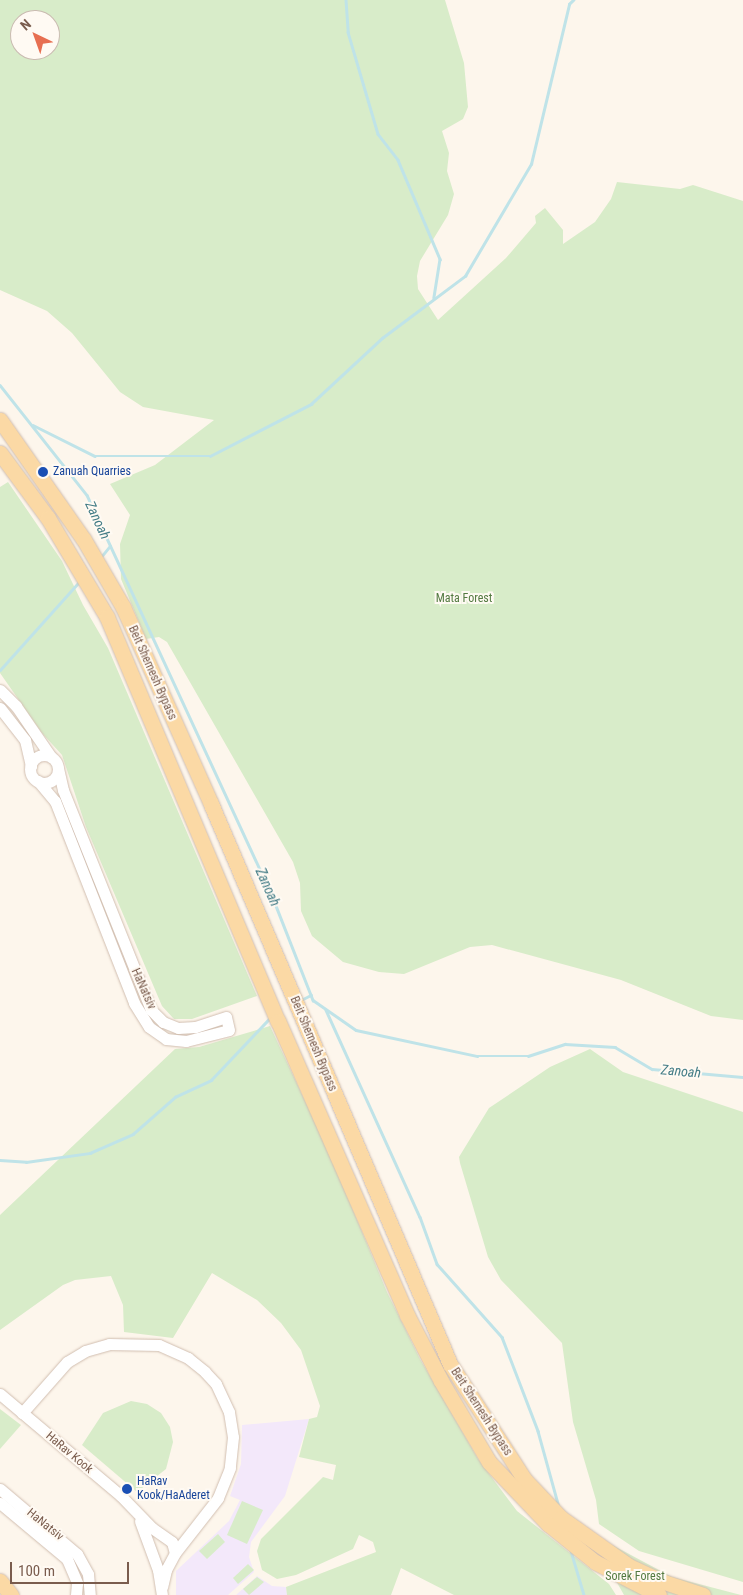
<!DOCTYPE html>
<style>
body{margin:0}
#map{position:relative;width:743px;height:1595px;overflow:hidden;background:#fdf6ec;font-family:"Roboto Condensed",sans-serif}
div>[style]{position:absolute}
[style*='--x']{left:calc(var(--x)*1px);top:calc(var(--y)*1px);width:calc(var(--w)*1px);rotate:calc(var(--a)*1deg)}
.education>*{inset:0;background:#f3e8fa}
.green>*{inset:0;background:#d8ecc9}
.stream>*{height:2.5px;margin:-1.25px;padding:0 1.25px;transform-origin:1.25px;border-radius:1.25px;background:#bfe3e8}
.roads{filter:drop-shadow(0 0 1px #d1beb0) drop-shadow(0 0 1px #d1beb0)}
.minor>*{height:11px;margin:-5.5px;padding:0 5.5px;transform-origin:5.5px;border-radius:5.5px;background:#fff}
.minor>.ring{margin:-5.5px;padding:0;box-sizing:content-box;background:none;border:11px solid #fff;border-radius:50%}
.major>*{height:15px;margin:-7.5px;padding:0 7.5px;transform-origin:7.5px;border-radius:7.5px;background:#fbd9a5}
.dots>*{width:14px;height:14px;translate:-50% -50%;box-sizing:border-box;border:2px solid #fffaf3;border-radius:50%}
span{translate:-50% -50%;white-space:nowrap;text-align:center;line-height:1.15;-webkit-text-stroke:4px #fffaf3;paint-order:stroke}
.transit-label{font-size:12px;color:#164399}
.left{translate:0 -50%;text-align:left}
.park-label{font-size:12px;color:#537a41}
.street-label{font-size:12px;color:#7a5c4d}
.water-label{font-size:14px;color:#437c86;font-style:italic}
.north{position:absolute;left:10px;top:10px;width:50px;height:50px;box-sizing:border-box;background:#fffaf3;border:1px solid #cabbb1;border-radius:50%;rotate:318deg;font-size:14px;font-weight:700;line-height:20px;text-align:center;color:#7a5c4d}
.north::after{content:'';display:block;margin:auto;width:18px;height:22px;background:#e76f51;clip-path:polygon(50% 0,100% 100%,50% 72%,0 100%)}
.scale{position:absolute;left:10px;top:1562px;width:119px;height:22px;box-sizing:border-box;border:2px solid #7a5c4d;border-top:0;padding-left:6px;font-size:15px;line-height:18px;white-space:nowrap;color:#7a5c4d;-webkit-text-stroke:4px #fffaf3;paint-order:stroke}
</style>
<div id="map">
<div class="education">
<div style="clip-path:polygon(309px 1419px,285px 1496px,251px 1542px,249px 1557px,254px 1572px,228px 1595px,176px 1595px,176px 1571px,229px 1521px,240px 1500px,230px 1496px,241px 1464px,242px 1425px)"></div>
<div style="clip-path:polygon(257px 1576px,272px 1586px,286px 1587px,287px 1595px,236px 1595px)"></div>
</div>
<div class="green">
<div style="clip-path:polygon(evenodd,0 0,445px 0,464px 63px,468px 107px,463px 119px,442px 131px,449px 153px,447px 171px,454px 194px,448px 215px,420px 261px,417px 276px,418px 289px,438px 320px,506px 258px,536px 223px,535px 216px,545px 208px,563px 230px,563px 244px,595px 222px,611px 199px,617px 182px,680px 189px,693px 185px,743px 201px,743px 1020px,711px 1016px,621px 980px,492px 945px,470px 947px,404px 974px,379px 972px,343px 962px,312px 936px,301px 911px,300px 883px,293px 862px,167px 642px,159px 637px,146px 639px,121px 579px,120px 544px,130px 515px,110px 484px,155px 465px,214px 420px,143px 407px,120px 392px,72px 333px,47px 311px,0 290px,0 0,20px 20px,50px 20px,50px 50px,20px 50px,20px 20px)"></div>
<div style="clip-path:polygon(8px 482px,62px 561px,83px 605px,108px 648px,257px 996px,192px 1019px,174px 1019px,162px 1006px,86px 827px,62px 755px,42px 733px,0 673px,0 487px)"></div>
<div style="clip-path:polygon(270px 1026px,328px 1150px,387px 1292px,420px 1359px,478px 1459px,517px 1511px,609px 1584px,616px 1595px,454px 1595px,401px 1568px,391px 1595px,287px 1595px,286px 1587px,376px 1552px,373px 1542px,359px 1535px,353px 1549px,296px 1575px,277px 1579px,262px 1570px,257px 1551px,261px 1539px,323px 1477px,333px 1480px,336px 1465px,299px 1457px,309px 1419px,317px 1417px,320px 1406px,301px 1350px,281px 1323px,257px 1300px,212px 1273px,173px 1338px,124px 1332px,123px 1305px,111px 1276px,75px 1280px,63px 1285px,0 1330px,0 1215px,175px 1049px,199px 1047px)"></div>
<div style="clip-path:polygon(590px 1049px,623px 1072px,743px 1112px,743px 1582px,639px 1551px,599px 1524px,596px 1500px,573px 1422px,562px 1343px,501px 1280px,488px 1257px,460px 1163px,459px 1157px,489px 1108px,550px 1067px)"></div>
<div style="clip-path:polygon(131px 1401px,147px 1404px,161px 1413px,170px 1427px,173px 1442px,166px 1469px,137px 1492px,82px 1445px,103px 1413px)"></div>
<div style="clip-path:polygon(0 1409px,21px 1425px,0 1449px)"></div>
<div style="clip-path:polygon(242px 1501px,263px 1510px,247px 1544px,227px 1535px)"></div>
<div style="clip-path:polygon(218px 1534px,225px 1542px,207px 1559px,199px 1551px)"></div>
<div style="clip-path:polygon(601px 1539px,672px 1577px,741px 1595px,624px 1595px,607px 1565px)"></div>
<div style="clip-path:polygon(248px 1564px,254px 1570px,238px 1584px,233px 1578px)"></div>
<div style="clip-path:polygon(257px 1577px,264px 1582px,249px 1595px,243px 1589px)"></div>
</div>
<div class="stream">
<div style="--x:346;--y:0;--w:32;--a:86"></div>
<div style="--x:348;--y:32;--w:106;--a:73.6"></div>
<div style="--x:378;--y:134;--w:33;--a:52"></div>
<div style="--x:398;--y:160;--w:108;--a:67"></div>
<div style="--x:440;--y:259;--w:39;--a:99"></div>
<div style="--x:0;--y:385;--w:140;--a:51.7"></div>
<div style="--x:87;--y:495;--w:444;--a:65.2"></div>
<div style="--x:273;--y:898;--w:110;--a:68.6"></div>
<div style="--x:313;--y:1000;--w:52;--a:34.9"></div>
<div style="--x:356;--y:1030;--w:124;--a:12.1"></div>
<div style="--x:477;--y:1056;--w:51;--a:0"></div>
<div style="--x:528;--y:1056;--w:39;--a:-18"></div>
<div style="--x:565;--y:1044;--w:50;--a:3.4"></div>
<div style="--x:615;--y:1047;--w:43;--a:30.7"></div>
<div style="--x:652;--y:1069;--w:91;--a:5"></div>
<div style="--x:33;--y:425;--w:69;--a:26.6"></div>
<div style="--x:95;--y:456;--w:115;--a:0"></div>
<div style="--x:210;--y:456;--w:114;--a:-27.2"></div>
<div style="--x:311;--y:404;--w:97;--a:-42.9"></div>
<div style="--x:382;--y:338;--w:104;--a:-36.8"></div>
<div style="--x:465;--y:276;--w:130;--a:-59.5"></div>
<div style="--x:531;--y:164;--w:164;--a:-76.6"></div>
<div style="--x:569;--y:4;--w:6;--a:-45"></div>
<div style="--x:101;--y:557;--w:14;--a:-51"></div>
<div style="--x:0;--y:670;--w:118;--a:-48.1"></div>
<div style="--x:301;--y:1000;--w:11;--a:-27"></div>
<div style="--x:326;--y:1010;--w:227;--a:65.6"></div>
<div style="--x:420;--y:1217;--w:50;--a:70.1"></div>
<div style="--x:437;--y:1264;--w:98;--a:48.3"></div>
<div style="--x:502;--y:1337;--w:101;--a:69"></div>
<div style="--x:538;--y:1431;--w:79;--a:74.6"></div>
<div style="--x:0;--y:1160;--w:26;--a:4"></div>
<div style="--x:26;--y:1162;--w:65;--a:-8"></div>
<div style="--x:90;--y:1153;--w:47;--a:-23.8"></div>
<div style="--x:133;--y:1134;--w:56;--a:-41.4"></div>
<div style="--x:175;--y:1097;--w:40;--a:-25"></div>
<div style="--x:211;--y:1080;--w:83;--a:-46.5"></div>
<div style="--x:571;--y:1551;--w:46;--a:73.5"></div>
</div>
<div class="roads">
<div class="minor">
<div style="--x:0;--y:690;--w:23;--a:45"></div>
<div style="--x:16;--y:706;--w:62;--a:55.5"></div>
<div style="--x:0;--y:708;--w:41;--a:52"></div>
<div style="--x:25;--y:740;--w:27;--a:77"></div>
<div class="ring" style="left:30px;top:755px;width:17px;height:17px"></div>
<div style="--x:38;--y:781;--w:26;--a:50"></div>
<div style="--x:55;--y:801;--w:217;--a:68.6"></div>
<div style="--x:134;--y:1003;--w:28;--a:58"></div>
<div style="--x:149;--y:1027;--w:21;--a:35"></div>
<div style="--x:166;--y:1039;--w:20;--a:6"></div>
<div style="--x:186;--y:1041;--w:44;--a:-14.3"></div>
<div style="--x:229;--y:1030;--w:13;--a:-103"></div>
<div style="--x:226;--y:1017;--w:33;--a:162"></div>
<div style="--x:195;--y:1027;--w:17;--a:177"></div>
<div style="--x:178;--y:1028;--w:16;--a:-158"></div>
<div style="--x:163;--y:1022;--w:17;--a:-135"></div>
<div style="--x:151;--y:1010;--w:237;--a:-111.8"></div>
<div style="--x:63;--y:790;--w:22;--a:-103"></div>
<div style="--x:0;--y:1394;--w:158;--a:40.1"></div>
<div style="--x:121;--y:1496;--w:45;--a:45.9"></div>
<div style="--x:152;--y:1528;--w:24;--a:35"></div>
<div style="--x:172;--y:1542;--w:11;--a:75"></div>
<div style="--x:175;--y:1553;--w:19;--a:118"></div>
<div style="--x:166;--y:1570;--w:17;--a:103"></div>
<div style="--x:22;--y:1413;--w:68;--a:-48.6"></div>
<div style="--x:67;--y:1362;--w:21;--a:-31"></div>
<div style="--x:85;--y:1351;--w:25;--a:-16"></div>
<div style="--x:109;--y:1344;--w:50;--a:1.1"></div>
<div style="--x:159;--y:1345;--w:32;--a:24"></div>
<div style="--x:188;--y:1358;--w:22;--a:39"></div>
<div style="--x:205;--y:1372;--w:16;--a:47"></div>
<div style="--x:216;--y:1384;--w:31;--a:65"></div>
<div style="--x:229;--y:1412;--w:25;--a:81"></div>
<div style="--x:233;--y:1437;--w:31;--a:96"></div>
<div style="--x:230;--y:1468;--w:32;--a:112"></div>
<div style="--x:218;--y:1498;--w:70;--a:128"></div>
<div style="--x:0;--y:1489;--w:101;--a:40.2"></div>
<div style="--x:77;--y:1554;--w:23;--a:61"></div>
<div style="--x:88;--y:1574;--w:21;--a:85"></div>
<div style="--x:0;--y:1503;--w:87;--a:39.9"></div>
<div style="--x:67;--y:1559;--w:26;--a:67"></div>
<div style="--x:77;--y:1583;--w:12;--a:95"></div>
<div style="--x:140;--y:1521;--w:52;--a:69.8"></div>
<div style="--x:158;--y:1570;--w:25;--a:81"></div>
</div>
<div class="major">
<div style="--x:0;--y:420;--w:146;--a:55"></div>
<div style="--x:84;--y:540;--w:78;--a:59.8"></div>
<div style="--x:123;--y:607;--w:216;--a:65.9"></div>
<div style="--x:211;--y:804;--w:609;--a:66.89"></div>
<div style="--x:450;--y:1364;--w:137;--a:57.2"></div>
<div style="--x:524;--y:1479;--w:54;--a:46.5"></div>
<div style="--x:561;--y:1518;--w:83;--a:35.2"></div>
<div style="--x:629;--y:1566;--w:38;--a:25"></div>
<div style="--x:664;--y:1582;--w:41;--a:18.4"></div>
<div style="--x:0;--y:453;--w:81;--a:53.6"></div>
<div style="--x:48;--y:518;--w:115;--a:59.2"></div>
<div style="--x:107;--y:617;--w:439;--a:67.1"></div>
<div style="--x:278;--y:1021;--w:321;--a:66.3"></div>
<div style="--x:407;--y:1315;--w:74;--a:62.7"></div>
<div style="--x:441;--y:1381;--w:94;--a:59.3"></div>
<div style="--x:489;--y:1462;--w:86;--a:46.4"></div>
<div style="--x:548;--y:1524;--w:60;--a:39"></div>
<div style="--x:595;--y:1562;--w:72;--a:27.3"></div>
<div style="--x:0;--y:1581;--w:18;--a:52"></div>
</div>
</div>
<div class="dots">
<div style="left:43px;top:472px;background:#1a4fb4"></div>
<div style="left:127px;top:1489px;background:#1a4fb4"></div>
</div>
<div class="transit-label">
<span class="left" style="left:53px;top:472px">Zanuah Quarries</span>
<span class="left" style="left:137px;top:1489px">HaRav<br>Kook/HaAderet</span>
</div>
<div class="park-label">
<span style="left:464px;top:599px">Mata Forest</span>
<span style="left:635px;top:1577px">Sorek Forest</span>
</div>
<div class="street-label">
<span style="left:152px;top:673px;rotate:66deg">Beit Shemesh Bypass</span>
<span style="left:143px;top:989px;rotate:66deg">HaNatsiv</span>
<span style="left:313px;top:1044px;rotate:67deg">Beit Shemesh Bypass</span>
<span style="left:481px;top:1412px;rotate:57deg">Beit Shemesh Bypass</span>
<span style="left:69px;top:1453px;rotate:40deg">HaRav Kook</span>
<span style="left:45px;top:1525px;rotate:39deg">HaNatsiv</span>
</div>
<div class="water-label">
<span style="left:98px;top:520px;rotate:65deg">Zanoah</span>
<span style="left:268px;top:887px;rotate:66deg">Zanoah</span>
<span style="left:681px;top:1071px;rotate:5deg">Zanoah</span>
</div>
<div class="north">N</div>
<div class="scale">100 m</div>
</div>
